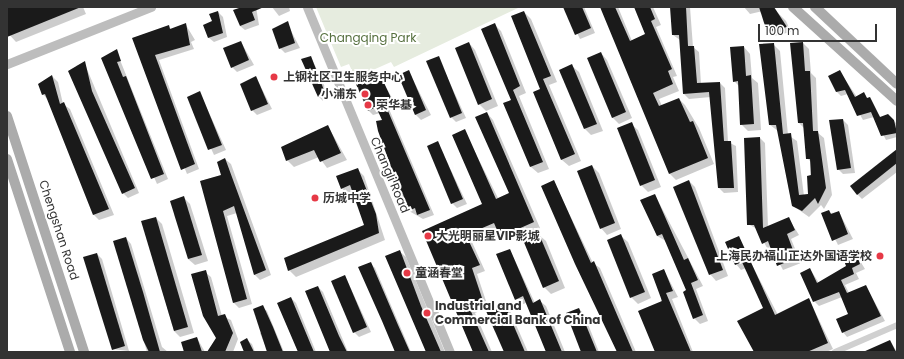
<!DOCTYPE html>
<meta charset="utf-8">
<style>
body{margin:0}
#map{position:relative;width:904px;height:359px;overflow:hidden;background:#fff;font-family:Poppins,"Noto Sans SC",sans-serif}
div>[style]{position:absolute}
[style*='--x']{left:calc(var(--x)*1px);top:calc(var(--y)*1px);width:calc(var(--w)*1px);rotate:calc(var(--a)*1deg)}
.green>*{inset:0;background:#e6ecdf}
.shadow>*{inset:0;background:#0003}
.building>*{inset:0;background:#1a1a1a}
.street>*{height:6px;margin:-3px;padding:0 3px;transform-origin:3px;border-radius:3px;background:#d0d0d0}
.secondary>*{height:9px;margin:-4.5px;padding:0 4.5px;transform-origin:4.5px;border-radius:4.5px;background:#bdbdbd}
.primary>*{height:10px;margin:-5px;padding:0 5px;transform-origin:5px;border-radius:5px;background:#ababab}
.dots>*{width:11px;height:11px;translate:-50% -50%;box-sizing:border-box;border:2px solid #fff;border-radius:50%}
span{translate:-50% -50%;white-space:nowrap;text-align:center;line-height:1.15;-webkit-text-stroke:4px #fff;paint-order:stroke}
.park-label{font-size:12px;color:#56703f}
.poi-label{font-size:12px;color:#333;font-weight:700}
.left{translate:0 -50%;text-align:left}
.right{translate:-100% -50%;text-align:right}
.street-label{font-size:12px;color:#333}
.frame{position:absolute;inset:0;border:8px solid #333;pointer-events:none}
.scale{position:absolute;left:758px;top:24px;width:119px;height:18px;box-sizing:border-box;border:2px solid #333;border-top:0;padding-left:5px;font-size:12px;line-height:14px;white-space:nowrap;color:#333;-webkit-text-stroke:3px #fff;paint-order:stroke}
</style>
<div id="map">
<div class="green">
<div style="clip-path:polygon(316px 7px,517px 7px,518px 8px,394px 67px,391px 62px,355px 78px,349px 64px,341px 67px)"></div>
</div>
<div class="shadow">
<div style="clip-path:polygon(7px 7px,83px 7px,86px 14px,16px 42px,7px 32px)"></div>
<div style="clip-path:polygon(244px 7px,256px 7px,259px 25px,245px 30px,240px 26px)"></div>
<div style="clip-path:polygon(272px 7px,289px 7px,290px 11px,279px 16px)"></div>
<div style="clip-path:polygon(564px 7px,584px 7px,595px 33px,580px 39px)"></div>
<div style="clip-path:polygon(601px 7px,618px 7px,632px 41px,646px 34px,635px 7px,653px 7px,661px 25px,656px 27px,677px 76px,673px 77px,679px 91px,659px 99px,662px 106px,679px 99px,685px 105px,699px 128px,714px 164px,676px 180px,670px 174px)"></div>
<div style="clip-path:polygon(671px 7px,690px 7px,693px 47px,699px 52px,701px 84px,720px 83px,725px 88px,728px 142px,736px 146px,738px 192px,724px 193px,719px 188px,711px 97px,689px 99px,684px 94px,680px 40px,673px 35px)"></div>
<div style="clip-path:polygon(744px 7px,765px 7px,767px 10px,750px 14px)"></div>
<div style="clip-path:polygon(774px 9px,786px 21px,791px 32px,773px 36px,768px 31px)"></div>
<div style="clip-path:polygon(218px 12px,223px 17px,227px 37px,214px 42px,209px 38px)"></div>
<div style="clip-path:polygon(524px 12px,531px 19px,557px 82px,549px 85px,581px 161px,569px 166px,562px 160px,542px 89px)"></div>
<div style="clip-path:polygon(287px 23px,300px 48px,285px 53px,280px 48px)"></div>
<div style="clip-path:polygon(494px 24px,501px 31px,526px 93px,519px 96px,549px 169px,538px 173px,531px 167px,505px 103px,512px 100px)"></div>
<div style="clip-path:polygon(186px 25px,195px 40px,191px 42px,194px 49px,159px 60px,199px 169px,187px 174px,133px 38px,168px 26px,172px 30px)"></div>
<div style="clip-path:polygon(241px 42px,254px 65px,237px 72px,232px 67px)"></div>
<div style="clip-path:polygon(469px 43px,475px 50px,498px 106px,486px 111px,479px 104px)"></div>
<div style="clip-path:polygon(803px 43px,809px 49px,811px 73px,816px 78px,818px 133px,824px 138px,832px 195px,824px 209px,821px 205px,809px 217px,792px 205px,778px 131px,770px 125px,773px 44px,780px 51px,788px 135px,797px 141px,804px 196px,809px 195px,811px 162px,807px 158px,805px 129px,799px 123px)"></div>
<div style="clip-path:polygon(744px 47px,750px 54px,752px 78px,758px 83px,761px 130px,748px 131px,741px 124px,739px 86px,734px 81px)"></div>
<div style="clip-path:polygon(116px 50px,168px 179px,157px 184px,102px 59px)"></div>
<div style="clip-path:polygon(601px 53px,607px 60px,632px 118px,619px 124px,612px 117px)"></div>
<div style="clip-path:polygon(311px 57px,330px 98px,323px 101px,318px 96px)"></div>
<div style="clip-path:polygon(438px 57px,466px 118px,456px 122px,451px 117px)"></div>
<div style="clip-path:polygon(84px 62px,139px 193px,128px 198px,123px 193px,76px 66px)"></div>
<div style="clip-path:polygon(572px 66px,579px 72px,603px 131px,591px 135px,585px 129px,561px 70px)"></div>
<div style="clip-path:polygon(409px 72px,431px 115px,421px 120px,416px 115px)"></div>
<div style="clip-path:polygon(840px 72px,857px 97px,864px 94px,881px 118px,888px 115px,897px 124px,897px 137px,886px 140px,874px 117px,863px 120px,848px 94px,841px 96px,836px 91px)"></div>
<div style="clip-path:polygon(378px 73px,396px 105px,389px 109px,434px 215px,423px 219px,409px 211px,406px 200px,400px 195px,384px 120px,380px 113px,373px 115px,369px 111px)"></div>
<div style="clip-path:polygon(52px 76px,58px 82px,63px 104px,70px 109px,114px 215px,99px 220px,94px 215px,48px 100px,43px 94px)"></div>
<div style="clip-path:polygon(256px 77px,272px 109px,257px 115px,252px 110px)"></div>
<div style="clip-path:polygon(200px 93px,226px 150px,214px 155px,188px 97px)"></div>
<div style="clip-path:polygon(487px 113px,493px 120px,540px 228px,507px 242px,498px 230px,472px 242px,485px 271px,477px 274px,488px 307px,475px 313px,492px 352px,475px 352px,424px 231px,484px 205px,464px 130px,498px 198px,510px 193px)"></div>
<div style="clip-path:polygon(843px 120px,848px 125px,855px 173px,843px 174px,838px 169px)"></div>
<div style="clip-path:polygon(631px 124px,638px 130px,661px 187px,648px 192px,641px 185px)"></div>
<div style="clip-path:polygon(328px 126px,347px 160px,327px 168px,319px 157px,294px 167px,287px 160px)"></div>
<div style="clip-path:polygon(760px 138px,765px 143px,768px 227px,789px 219px,799px 235px,791px 239px,801px 263px,783px 270px,771px 247px,767px 248px,757px 229px,748px 224px)"></div>
<div style="clip-path:polygon(438px 143px,467px 204px,457px 208px,452px 203px)"></div>
<div style="clip-path:polygon(897px 151px,897px 172px,862px 199px,857px 194px)"></div>
<div style="clip-path:polygon(225px 159px,231px 164px,271px 275px,260px 280px,254px 274px,237px 213px,227px 216px,252px 304px,239px 308px,234px 303px,201px 181px,223px 175px)"></div>
<div style="clip-path:polygon(592px 166px,599px 173px,621px 229px,607px 235px,601px 228px)"></div>
<div style="clip-path:polygon(357px 169px,364px 176px,385px 240px,296px 277px,289px 270px,365px 225px,354px 193px,348px 195px,342px 188px)"></div>
<div style="clip-path:polygon(689px 181px,695px 187px,728px 276px,716px 281px,710px 274px)"></div>
<div style="clip-path:polygon(554px 182px,593px 263px,600px 268px,636px 352px,617px 352px)"></div>
<div style="clip-path:polygon(655px 195px,703px 286px,696px 289px,708px 321px,700px 324px,694px 318px,688px 291px,666px 241px,657px 236px,642px 201px)"></div>
<div style="clip-path:polygon(184px 198px,190px 204px,208px 261px,195px 265px,188px 259px)"></div>
<div style="clip-path:polygon(839px 212px,853px 239px,838px 245px,823px 214px)"></div>
<div style="clip-path:polygon(156px 218px,162px 224px,194px 333px,180px 337px,174px 331px,142px 221px)"></div>
<div style="clip-path:polygon(539px 235px,546px 241px,565px 288px,551px 294px,544px 287px)"></div>
<div style="clip-path:polygon(621px 236px,628px 242px,651px 298px,638px 304px,631px 297px)"></div>
<div style="clip-path:polygon(126px 238px,131px 244px,162px 347px,168px 352px,147px 352px,115px 241px)"></div>
<div style="clip-path:polygon(738px 238px,778px 315px,809px 299px,833px 349px,826px 352px,755px 352px,764px 308px,746px 268px,741px 270px,736px 264px)"></div>
<div style="clip-path:polygon(510px 250px,535px 303px,540px 301px,546px 306px,565px 352px,547px 352px,526px 303px,521px 305px,516px 299px)"></div>
<div style="clip-path:polygon(399px 251px,406px 257px,445px 352px,426px 352px)"></div>
<div style="clip-path:polygon(854px 251px,865px 269px,856px 273px,859px 279px,845px 285px,849px 293px,866px 286px,885px 321px,847px 337px,843px 332px,849px 314px,842px 297px,819px 306px,814px 301px,810px 269px,819px 283px,847px 267px)"></div>
<div style="clip-path:polygon(97px 254px,102px 259px,129px 351px,112px 349px)"></div>
<div style="clip-path:polygon(370px 263px,375px 268px,411px 352px,395px 352px)"></div>
<div style="clip-path:polygon(664px 270px,678px 297px,672px 299px,693px 352px,656px 352px)"></div>
<div style="clip-path:polygon(205px 272px,211px 277px,222px 316px,231px 320px,238px 339px,233px 352px,208px 352px,217px 338px)"></div>
<div style="clip-path:polygon(345px 276px,371px 332px,359px 337px,354px 332px)"></div>
<div style="clip-path:polygon(318px 287px,323px 292px,348px 352px,331px 352px)"></div>
<div style="clip-path:polygon(291px 298px,296px 303px,316px 352px,299px 352px)"></div>
<div style="clip-path:polygon(503px 304px,510px 311px,528px 352px,505px 352px)"></div>
<div style="clip-path:polygon(262px 307px,267px 311px,284px 352px,268px 352px,260px 333px,264px 332px)"></div>
<div style="clip-path:polygon(579px 309px,584px 314px,599px 352px,582px 352px)"></div>
<div style="clip-path:polygon(197px 338px,205px 352px,185px 352px)"></div>
<div style="clip-path:polygon(247px 340px,252px 344px,255px 352px,245px 352px)"></div>
<div style="clip-path:polygon(890px 341px,897px 352px,875px 352px)"></div>
</div>
<div class="building">
<div style="clip-path:polygon(7px 7px,81px 7px,7px 37px)"></div>
<div style="clip-path:polygon(242px 7px,264px 7px,252px 12px,255px 20px,240px 26px,233px 10px)"></div>
<div style="clip-path:polygon(563px 7px,582px 7px,591px 28px,575px 35px)"></div>
<div style="clip-path:polygon(600px 7px,615px 7px,630px 41px,645px 34px,634px 7px,650px 7px,655px 19px,651px 21px,672px 69px,668px 71px,673px 84px,653px 93px,659px 106px,679px 98px,690px 122px,693px 121px,708px 158px,669px 174px)"></div>
<div style="clip-path:polygon(670px 7px,686px 7px,688px 46px,694px 46px,697px 83px,720px 82px,724px 141px,731px 141px,734px 188px,718px 188px,709px 92px,683px 94px,679px 35px,672px 35px)"></div>
<div style="clip-path:polygon(759px 7px,774px 7px,787px 27px,767px 32px)"></div>
<div style="clip-path:polygon(218px 11px,223px 33px,208px 38px,203px 25px,212px 21px,209px 14px)"></div>
<div style="clip-path:polygon(524px 11px,551px 76px,543px 79px,575px 154px,561px 160px,533px 92px,540px 89px,511px 16px)"></div>
<div style="clip-path:polygon(288px 21px,295px 43px,279px 49px,272px 29px)"></div>
<div style="clip-path:polygon(186px 23px,190px 45px,155px 55px,195px 164px,181px 170px,132px 38px,169px 25px,170px 29px)"></div>
<div style="clip-path:polygon(495px 23px,520px 86px,513px 90px,543px 162px,530px 167px,503px 103px,511px 100px,481px 29px)"></div>
<div style="clip-path:polygon(241px 41px,249px 60px,231px 68px,223px 48px)"></div>
<div style="clip-path:polygon(469px 42px,492px 99px,478px 105px,455px 48px)"></div>
<div style="clip-path:polygon(803px 42px,805px 71px,810px 71px,813px 131px,818px 131px,826px 188px,818px 204px,815px 198px,802px 211px,792px 206px,776px 125px,769px 125px,759px 44px,774px 43px,783px 134px,791px 133px,799px 195px,808px 194px,807px 176px,811px 175px,810px 159px,806px 159px,803px 123px,798px 123px,790px 43px)"></div>
<div style="clip-path:polygon(744px 46px,746px 76px,751px 75px,754px 124px,740px 125px,738px 81px,733px 82px,730px 47px)"></div>
<div style="clip-path:polygon(117px 49px,121px 61px,117px 62px,123px 77px,126px 76px,164px 174px,151px 179px,101px 58px)"></div>
<div style="clip-path:polygon(601px 52px,626px 112px,612px 118px,587px 58px)"></div>
<div style="clip-path:polygon(311px 56px,325px 93px,318px 97px,301px 59px)"></div>
<div style="clip-path:polygon(439px 56px,462px 113px,450px 118px,426px 61px)"></div>
<div style="clip-path:polygon(85px 61px,92px 91px,135px 188px,122px 194px,68px 71px)"></div>
<div style="clip-path:polygon(572px 64px,597px 124px,584px 129px,559px 70px)"></div>
<div style="clip-path:polygon(409px 70px,426px 110px,415px 115px,398px 75px)"></div>
<div style="clip-path:polygon(840px 70px,855px 97px,864px 92px,867px 98px,870px 97px,880px 117px,888px 114px,894px 120px,897px 133px,881px 136px,871px 112px,857px 116px,845px 90px,836px 92px,828px 76px)"></div>
<div style="clip-path:polygon(379px 72px,392px 100px,385px 104px,430px 210px,417px 215px,415px 208px,408px 211px,403px 194px,399px 196px,392px 179px,395px 178px,378px 131px,376px 121px,382px 120px,376px 107px,368px 111px,355px 82px)"></div>
<div style="clip-path:polygon(52px 75px,60px 104px,64px 102px,109px 209px,93px 215px,45px 94px,42px 95px,38px 84px)"></div>
<div style="clip-path:polygon(256px 76px,268px 104px,251px 111px,240px 84px)"></div>
<div style="clip-path:polygon(200px 91px,222px 145px,208px 150px,187px 97px)"></div>
<div style="clip-path:polygon(487px 112px,534px 222px,500px 237px,494px 223px,466px 235px,480px 265px,472px 268px,483px 301px,469px 307px,489px 352px,473px 352px,422px 231px,482px 204px,452px 135px,465px 129px,496px 199px,509px 193px,475px 117px)"></div>
<div style="clip-path:polygon(843px 119px,851px 168px,837px 170px,829px 120px)"></div>
<div style="clip-path:polygon(632px 122px,655px 180px,640px 186px,617px 128px)"></div>
<div style="clip-path:polygon(328px 125px,341px 153px,320px 162px,314px 150px,286px 161px,281px 147px)"></div>
<div style="clip-path:polygon(760px 137px,763px 228px,789px 217px,795px 230px,787px 234px,796px 258px,777px 266px,768px 241px,762px 244px,754px 225px,747px 225px,744px 138px)"></div>
<div style="clip-path:polygon(438px 141px,463px 199px,451px 204px,427px 146px)"></div>
<div style="clip-path:polygon(897px 149px,897px 163px,857px 195px,850px 186px)"></div>
<div style="clip-path:polygon(225px 158px,266px 270px,254px 275px,234px 206px,223px 211px,247px 299px,233px 303px,200px 181px,221px 175px,217px 162px)"></div>
<div style="clip-path:polygon(592px 165px,615px 223px,600px 229px,577px 171px)"></div>
<div style="clip-path:polygon(358px 168px,376px 214px,379px 233px,288px 271px,284px 258px,364px 225px,350px 185px,341px 189px,336px 176px)"></div>
<div style="clip-path:polygon(554px 180px,591px 263px,594px 261px,633px 352px,617px 352px,575px 264px,541px 186px)"></div>
<div style="clip-path:polygon(689px 180px,723px 270px,709px 275px,673px 187px)"></div>
<div style="clip-path:polygon(655px 194px,684px 260px,688px 258px,698px 280px,691px 283px,703px 315px,693px 319px,683px 292px,686px 290px,662px 234px,657px 236px,640px 200px)"></div>
<div style="clip-path:polygon(184px 196px,202px 255px,188px 259px,170px 201px)"></div>
<div style="clip-path:polygon(829px 210px,831px 214px,839px 211px,848px 234px,832px 241px,821px 213px)"></div>
<div style="clip-path:polygon(156px 217px,188px 327px,174px 331px,141px 221px)"></div>
<div style="clip-path:polygon(539px 234px,559px 281px,543px 288px,523px 240px)"></div>
<div style="clip-path:polygon(621px 234px,645px 292px,630px 298px,607px 240px)"></div>
<div style="clip-path:polygon(739px 236px,775px 315px,809px 298px,828px 343px,807px 352px,754px 352px,737px 321px,763px 308px,742px 262px,735px 265px,725px 242px)"></div>
<div style="clip-path:polygon(126px 237px,143px 292px,160px 352px,149px 352px,143px 340px,113px 241px)"></div>
<div style="clip-path:polygon(510px 249px,533px 303px,540px 299px,562px 352px,546px 352px,523px 296px,515px 300px,496px 254px)"></div>
<div style="clip-path:polygon(400px 250px,421px 306px,441px 352px,426px 352px,385px 256px)"></div>
<div style="clip-path:polygon(855px 250px,860px 264px,852px 268px,854px 274px,841px 280px,847px 293px,866px 285px,881px 316px,842px 333px,836px 319px,848px 314px,839px 292px,813px 302px,800px 273px,810px 268px,817px 283px,846px 266px,842px 255px)"></div>
<div style="clip-path:polygon(97px 253px,125px 346px,112px 350px,83px 257px)"></div>
<div style="clip-path:polygon(371px 262px,398px 325px,410px 352px,395px 352px,382px 321px,358px 267px)"></div>
<div style="clip-path:polygon(664px 269px,673px 291px,666px 293px,691px 352px,655px 352px,638px 311px,662px 301px,652px 274px)"></div>
<div style="clip-path:polygon(206px 270px,218px 316px,225px 314px,233px 333px,225px 352px,207px 352px,216px 338px,203px 316px,191px 274px)"></div>
<div style="clip-path:polygon(345px 275px,367px 327px,353px 333px,331px 281px)"></div>
<div style="clip-path:polygon(318px 286px,339px 336px,347px 352px,330px 352px,305px 291px)"></div>
<div style="clip-path:polygon(291px 297px,311px 345px,314px 352px,298px 352px,277px 303px)"></div>
<div style="clip-path:polygon(504px 303px,525px 352px,504px 352px,486px 311px)"></div>
<div style="clip-path:polygon(263px 305px,273px 327px,283px 352px,267px 352px,253px 309px)"></div>
<div style="clip-path:polygon(579px 308px,597px 352px,581px 352px,566px 313px)"></div>
<div style="clip-path:polygon(197px 337px,202px 352px,184px 352px,181px 342px)"></div>
<div style="clip-path:polygon(247px 338px,254px 352px,244px 352px,240px 342px)"></div>
<div style="clip-path:polygon(890px 340px,896px 352px,863px 352px)"></div>
</div>
<div class="street">
<div style="--x:835;--y:352;--w:68;--a:-23.5"></div>
</div>
<div class="secondary">
<div style="--x:307;--y:7;--w:373;--a:67.5"></div>
<div style="--x:7;--y:64;--w:155;--a:-21.6"></div>
</div>
<div class="primary">
<div style="--x:793;--y:7;--w:140;--a:42.1"></div>
<div style="--x:815;--y:7;--w:112;--a:43.2"></div>
<div style="--x:7;--y:116;--w:248;--a:71.9"></div>
<div style="--x:7;--y:159;--w:203;--a:71.9"></div>
</div>
<div class="dots">
<div style="left:274px;top:77px;background:#e63946"></div>
<div style="left:365px;top:94px;background:#e63946"></div>
<div style="left:368px;top:105px;background:#e63946"></div>
<div style="left:315px;top:198px;background:#e63946"></div>
<div style="left:428px;top:236px;background:#e63946"></div>
<div style="left:880px;top:256px;background:#e63946"></div>
<div style="left:407px;top:273px;background:#e63946"></div>
<div style="left:427px;top:313px;background:#e63946"></div>
</div>
<div class="park-label">
<span style="left:368px;top:38px">Changqing Park</span>
</div>
<div class="poi-label">
<span class="left" style="left:283px;top:77px">上钢社区卫生服务中心</span>
<span class="right" style="left:357px;top:94px">小浦东</span>
<span class="left" style="left:376px;top:105px">荣华基</span>
<span class="left" style="left:323px;top:198px">历城中学</span>
<span class="left" style="left:436px;top:236px">大光明丽星VIP影城</span>
<span class="right" style="left:872px;top:256px">上海民办福山正达外国语学校</span>
<span class="left" style="left:415px;top:273px">童涵春堂</span>
<span class="left" style="left:435px;top:313px">Industrial and<br>Commercial Bank of China</span>
</div>
<div class="street-label">
<span style="left:390px;top:175px;rotate:67deg">Changli Road</span>
<span style="left:59px;top:230px;rotate:72deg">Chengshan Road</span>
</div>
<div class="frame"></div>
<div class="scale">100 m</div>
</div>
